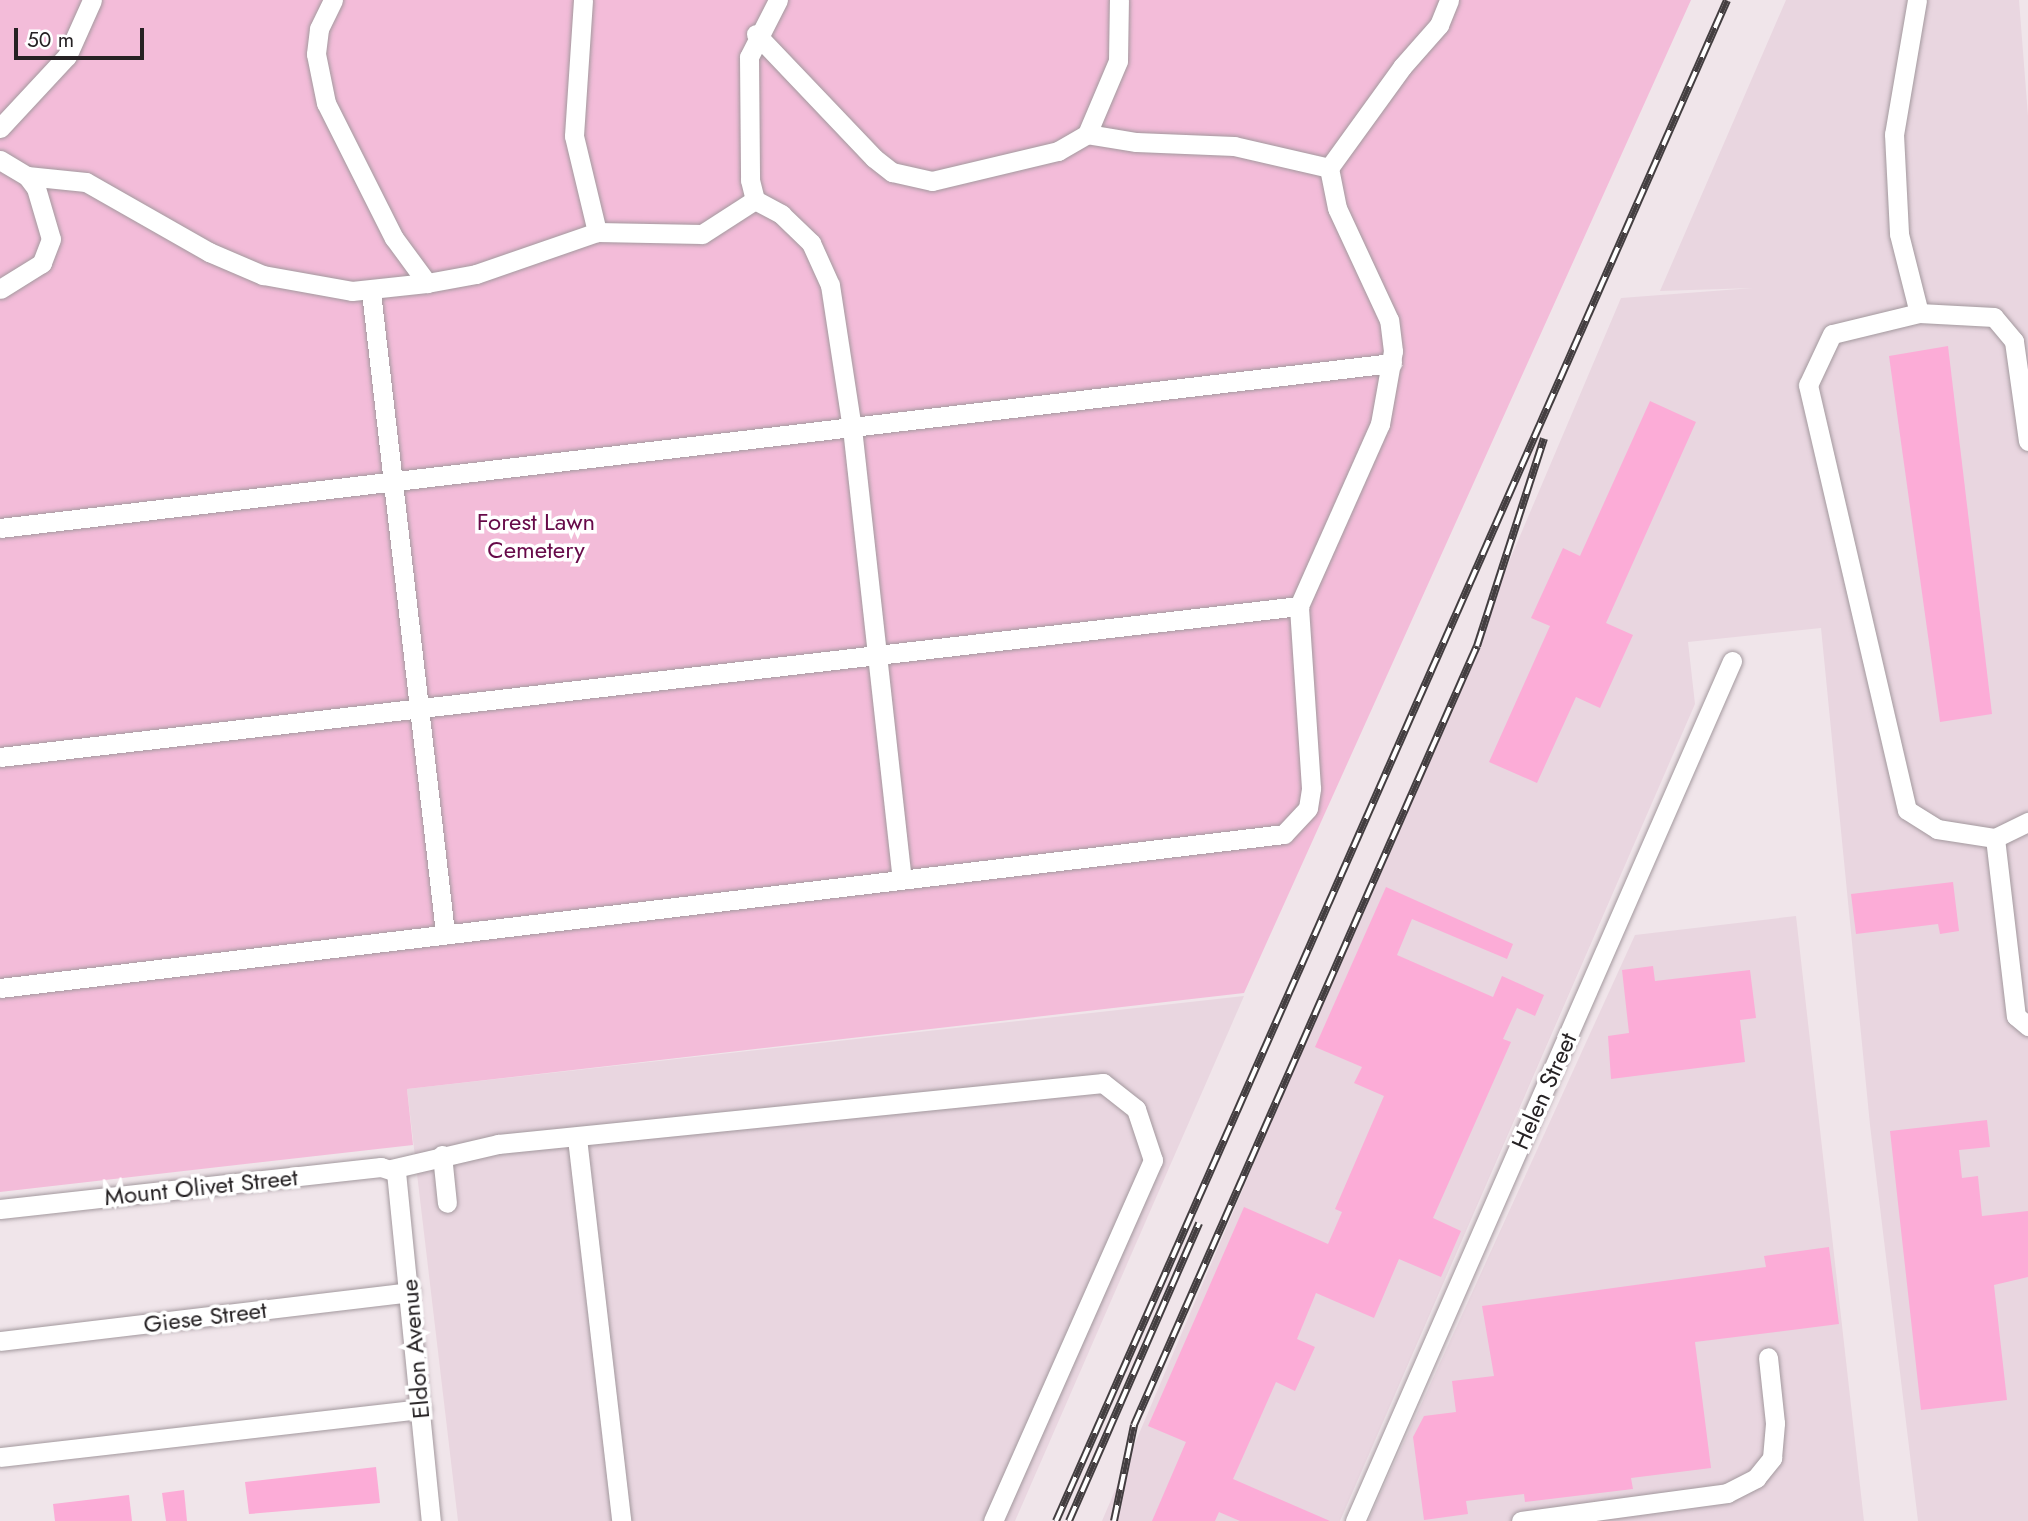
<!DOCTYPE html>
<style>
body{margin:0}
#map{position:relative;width:2028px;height:1521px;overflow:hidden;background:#f0e5ea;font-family:Jost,sans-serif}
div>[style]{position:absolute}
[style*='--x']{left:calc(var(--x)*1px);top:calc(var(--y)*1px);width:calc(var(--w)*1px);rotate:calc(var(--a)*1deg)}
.built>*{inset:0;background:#e9d6e0}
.green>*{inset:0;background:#f3bcd9}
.building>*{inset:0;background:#fcacd7}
.roads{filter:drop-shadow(0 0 2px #a3999e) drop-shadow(0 0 2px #a3999e)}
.minor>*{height:19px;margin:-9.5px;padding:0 9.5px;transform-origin:9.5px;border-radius:9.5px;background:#fff}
.rail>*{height:8px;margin-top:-4px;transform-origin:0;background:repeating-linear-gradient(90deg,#fff 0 16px,#433e40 0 32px);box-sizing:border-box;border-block:2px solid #433e40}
span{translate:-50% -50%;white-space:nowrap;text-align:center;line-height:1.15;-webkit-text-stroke:7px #fff;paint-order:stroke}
.park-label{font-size:24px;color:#670a49}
.street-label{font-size:24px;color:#262224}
.scale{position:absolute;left:14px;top:28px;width:130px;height:32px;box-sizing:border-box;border:4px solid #262224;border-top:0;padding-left:9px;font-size:21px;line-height:24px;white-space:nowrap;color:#262224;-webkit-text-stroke:5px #fff;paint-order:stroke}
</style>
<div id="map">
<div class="built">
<div style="clip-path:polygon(1786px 0,2019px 0,2028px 116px,2028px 1521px,1918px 1521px,1870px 1125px,1821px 628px,1688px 642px,1695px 704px,1340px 1521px,1102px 1521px,1621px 298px,1753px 288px,1660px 291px)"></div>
<div style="clip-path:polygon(1796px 916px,1864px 1521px,1368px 1521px,1635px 935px)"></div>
<div style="clip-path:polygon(1244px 996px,1015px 1521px,458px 1521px,407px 1089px)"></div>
</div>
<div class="green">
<div style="clip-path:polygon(0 0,1691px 0,1244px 993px,407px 1089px,413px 1145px,0 1192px)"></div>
</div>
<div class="building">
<div style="clip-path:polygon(1948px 346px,1992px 714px,1940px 722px,1889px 356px)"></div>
<div style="clip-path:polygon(1650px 401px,1696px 422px,1606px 623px,1633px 635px,1600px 708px,1576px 697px,1537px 783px,1489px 762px,1550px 626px,1531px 618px,1563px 548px,1580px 556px)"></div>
<div style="clip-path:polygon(1953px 882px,1959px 931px,1940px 934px,1938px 924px,1856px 934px,1851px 894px)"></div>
<div style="clip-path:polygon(1386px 887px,1513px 944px,1507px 959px,1412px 919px,1397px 955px,1493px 997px,1502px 976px,1544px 995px,1535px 1016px,1517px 1008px,1503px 1039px,1511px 1042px,1433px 1218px,1461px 1231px,1441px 1277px,1399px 1259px,1374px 1318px,1316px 1293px,1297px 1339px,1315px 1347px,1295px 1391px,1276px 1382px,1233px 1479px,1330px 1521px,1240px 1521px,1219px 1512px,1215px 1521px,1152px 1521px,1186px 1442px,1148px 1426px,1244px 1207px,1328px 1244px,1342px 1212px,1335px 1209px,1384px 1096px,1354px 1083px,1362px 1067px,1315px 1047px)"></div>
<div style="clip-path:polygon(1653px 966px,1655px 981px,1750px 970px,1756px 1018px,1740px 1020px,1745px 1062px,1611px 1079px,1608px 1036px,1629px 1033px,1622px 970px)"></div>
<div style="clip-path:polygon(1987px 1120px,1990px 1147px,1959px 1150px,1962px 1178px,1978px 1176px,1982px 1216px,2028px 1211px,2028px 1277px,1994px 1285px,2007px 1400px,1921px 1410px,1890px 1131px)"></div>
<div style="clip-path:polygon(1829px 1247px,1839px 1324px,1695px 1342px,1711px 1468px,1631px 1478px,1633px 1489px,1525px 1502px,1524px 1494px,1466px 1501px,1468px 1514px,1424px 1520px,1413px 1437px,1424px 1416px,1456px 1412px,1452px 1381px,1494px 1376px,1482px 1306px,1766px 1267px,1764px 1256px)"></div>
<div style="clip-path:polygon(376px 1467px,380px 1503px,249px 1514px,245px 1482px)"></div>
<div style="clip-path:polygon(184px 1490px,187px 1521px,166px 1521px,162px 1493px)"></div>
<div style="clip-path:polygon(129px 1495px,132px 1521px,55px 1521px,53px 1504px)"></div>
</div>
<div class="roads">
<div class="minor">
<div style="--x:333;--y:0;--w:32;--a:116"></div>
<div style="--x:319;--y:29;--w:25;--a:97"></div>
<div style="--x:316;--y:54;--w:50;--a:78.5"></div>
<div style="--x:326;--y:103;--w:151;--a:63.3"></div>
<div style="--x:394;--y:238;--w:56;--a:53.7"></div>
<div style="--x:427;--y:283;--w:50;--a:-10.4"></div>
<div style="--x:476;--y:274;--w:128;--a:-19.1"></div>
<div style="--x:597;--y:232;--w:105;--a:1.1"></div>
<div style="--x:702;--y:234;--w:63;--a:-32.7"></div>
<div style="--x:583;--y:0;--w:136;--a:93.8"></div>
<div style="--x:574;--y:136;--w:99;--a:76.5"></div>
<div style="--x:778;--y:0;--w:64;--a:117"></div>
<div style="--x:749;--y:57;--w:123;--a:89.5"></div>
<div style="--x:750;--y:180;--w:21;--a:76"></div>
<div style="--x:755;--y:200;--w:30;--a:28"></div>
<div style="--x:781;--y:214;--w:42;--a:44"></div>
<div style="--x:811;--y:243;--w:46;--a:65.7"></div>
<div style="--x:830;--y:285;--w:145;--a:81.3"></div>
<div style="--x:852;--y:428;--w:454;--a:83.7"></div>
<div style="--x:1917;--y:0;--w:136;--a:99.7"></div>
<div style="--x:1894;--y:134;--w:100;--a:87.1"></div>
<div style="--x:1899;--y:234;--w:81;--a:75.8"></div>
<div style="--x:756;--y:34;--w:171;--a:46.4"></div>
<div style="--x:874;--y:158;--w:23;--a:38"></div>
<div style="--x:892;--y:172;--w:41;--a:12.7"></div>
<div style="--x:932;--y:181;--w:130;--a:-13.4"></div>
<div style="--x:1058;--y:151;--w:34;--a:-30"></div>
<div style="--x:1087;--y:134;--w:79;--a:-67"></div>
<div style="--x:1118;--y:61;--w:61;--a:-89.1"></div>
<div style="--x:0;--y:128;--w:98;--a:-47.1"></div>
<div style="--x:67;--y:56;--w:61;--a:-65.9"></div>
<div style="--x:1087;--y:134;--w:50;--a:9.3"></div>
<div style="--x:1136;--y:142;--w:98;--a:2.3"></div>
<div style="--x:1234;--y:146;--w:98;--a:13"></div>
<div style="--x:0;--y:160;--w:31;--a:31"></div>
<div style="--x:27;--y:176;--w:15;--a:53"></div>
<div style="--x:36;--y:188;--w:53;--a:73.6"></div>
<div style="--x:51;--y:239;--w:26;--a:111"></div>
<div style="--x:42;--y:263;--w:49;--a:148.2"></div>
<div style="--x:27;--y:176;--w:59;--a:5.8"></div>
<div style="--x:86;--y:182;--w:142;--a:29.6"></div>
<div style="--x:209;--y:252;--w:59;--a:23.1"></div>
<div style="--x:263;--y:275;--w:90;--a:10.2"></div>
<div style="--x:352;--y:291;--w:75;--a:-6.1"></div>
<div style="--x:371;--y:292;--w:645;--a:83.41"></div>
<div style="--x:2028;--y:441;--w:101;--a:-98"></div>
<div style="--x:2014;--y:341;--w:31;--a:-130"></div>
<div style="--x:1994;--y:317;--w:75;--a:-176.9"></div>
<div style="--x:1919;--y:313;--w:89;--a:166.4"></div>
<div style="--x:1832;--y:334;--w:56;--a:115.2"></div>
<div style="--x:1808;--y:385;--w:436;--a:76.9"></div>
<div style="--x:1907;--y:810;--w:36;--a:32"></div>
<div style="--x:1937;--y:829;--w:59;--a:8.8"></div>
<div style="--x:1995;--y:838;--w:37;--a:-26"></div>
<div style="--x:0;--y:528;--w:1402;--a:-6.76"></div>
<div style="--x:0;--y:757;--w:1308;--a:-6.63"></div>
<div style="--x:1299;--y:606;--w:199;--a:-66"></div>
<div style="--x:1380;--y:424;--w:74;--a:-79.9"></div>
<div style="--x:1393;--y:351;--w:31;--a:-97"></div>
<div style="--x:1389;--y:320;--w:123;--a:-114.9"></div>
<div style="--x:1337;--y:208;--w:41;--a:-101.3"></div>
<div style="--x:1329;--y:168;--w:125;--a:-54.1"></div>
<div style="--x:1402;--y:67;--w:56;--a:-48.6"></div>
<div style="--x:1439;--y:25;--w:27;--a:-68"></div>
<div style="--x:1995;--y:838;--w:179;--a:83.3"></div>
<div style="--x:2016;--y:1016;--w:16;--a:40"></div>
<div style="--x:0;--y:988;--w:1293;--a:-6.84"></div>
<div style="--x:1284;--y:834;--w:35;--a:-47"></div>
<div style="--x:1308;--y:808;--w:20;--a:-81"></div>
<div style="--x:1311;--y:788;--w:182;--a:-93.8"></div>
<div style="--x:577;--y:1138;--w:386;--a:83.4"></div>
<div style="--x:442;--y:1155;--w:48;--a:84.1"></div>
<div style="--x:391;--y:1169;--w:110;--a:-13.2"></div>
<div style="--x:498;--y:1144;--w:608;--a:-5.76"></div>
<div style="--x:1103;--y:1083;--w:42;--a:38.2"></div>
<div style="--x:1136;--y:1109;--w:54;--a:71.6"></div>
<div style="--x:1153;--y:1160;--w:395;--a:113.9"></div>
<div style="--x:0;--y:1209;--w:383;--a:-6.3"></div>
<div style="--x:381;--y:1167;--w:16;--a:18"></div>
<div style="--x:396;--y:1172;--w:351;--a:84.3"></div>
<div style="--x:0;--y:1341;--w:413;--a:-6.8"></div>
<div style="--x:0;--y:1457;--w:424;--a:-6.5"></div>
<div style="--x:1355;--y:1521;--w:939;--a:-66.33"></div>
<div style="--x:1521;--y:1521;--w:208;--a:-7.7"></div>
<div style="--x:1727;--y:1493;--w:33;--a:-27"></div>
<div style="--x:1756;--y:1478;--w:26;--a:-51"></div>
<div style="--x:1772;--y:1458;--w:35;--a:-85"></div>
<div style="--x:1775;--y:1423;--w:66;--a:-96.1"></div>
</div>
</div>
<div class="rail">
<div style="--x:1056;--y:1521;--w:1662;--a:-66.19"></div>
<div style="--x:1069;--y:1521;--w:325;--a:-66.4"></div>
<div style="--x:1114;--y:1521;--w:98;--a:-78.2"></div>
<div style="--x:1134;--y:1425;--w:851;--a:-66.24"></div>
<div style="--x:1477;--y:646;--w:218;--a:-72.1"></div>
</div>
<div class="park-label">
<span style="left:536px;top:536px">Forest Lawn<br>Cemetery</span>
</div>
<div class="street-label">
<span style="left:1544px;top:1091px;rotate:-66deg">Helen Street</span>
<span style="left:201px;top:1187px;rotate:-6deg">Mount Olivet Street</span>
<span style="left:205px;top:1317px;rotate:-7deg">Giese Street</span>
<span style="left:415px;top:1349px;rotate:-95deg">Eldon Avenue</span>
</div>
<div class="scale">50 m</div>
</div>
